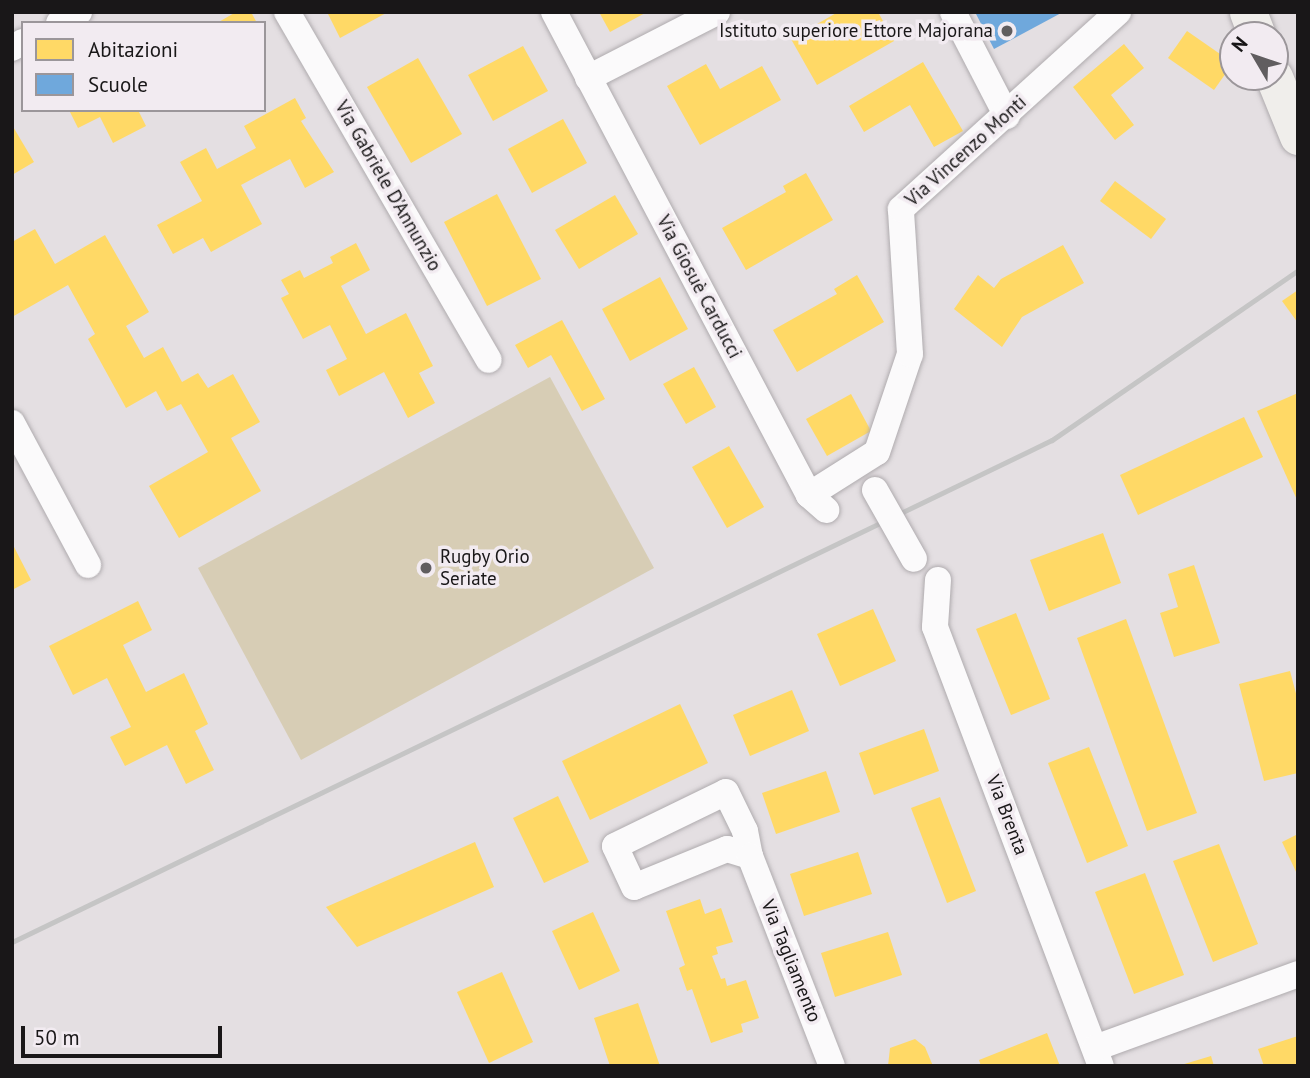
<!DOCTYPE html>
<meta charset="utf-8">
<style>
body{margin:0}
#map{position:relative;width:1310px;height:1078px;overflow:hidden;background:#e4dfe2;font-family:"PT Sans",sans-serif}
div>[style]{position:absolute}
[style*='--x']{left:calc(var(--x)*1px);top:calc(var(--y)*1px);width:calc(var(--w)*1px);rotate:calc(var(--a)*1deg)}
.green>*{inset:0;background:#d7cdb5}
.homes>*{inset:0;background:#ffd966}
.schools>*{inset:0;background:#6fa8dc}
.roads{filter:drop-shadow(0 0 2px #afabae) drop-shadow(0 0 2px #afabae)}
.street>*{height:26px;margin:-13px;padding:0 13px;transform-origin:13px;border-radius:13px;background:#fbfafb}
.secondary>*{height:37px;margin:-18.5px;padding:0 18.5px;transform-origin:18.5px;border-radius:18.5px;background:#f0eeeb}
.rail>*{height:5px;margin:-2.5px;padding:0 2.5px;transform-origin:2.5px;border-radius:2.5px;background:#c5c5c5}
.bridges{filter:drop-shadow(0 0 2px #afabae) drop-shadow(0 0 2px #afabae)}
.street-bridge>*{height:26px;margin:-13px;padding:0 13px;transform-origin:13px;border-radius:13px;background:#fbfafb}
.dots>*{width:19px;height:19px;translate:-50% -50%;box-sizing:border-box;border:4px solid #f2ebf1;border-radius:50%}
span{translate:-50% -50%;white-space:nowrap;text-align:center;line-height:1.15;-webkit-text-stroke:7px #f2ebf1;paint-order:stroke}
.poi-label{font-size:19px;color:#191718}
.right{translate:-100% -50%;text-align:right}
.left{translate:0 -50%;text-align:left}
.street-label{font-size:19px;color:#191718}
.frame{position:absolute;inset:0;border:14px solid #191718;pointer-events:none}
.legend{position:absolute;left:21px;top:21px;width:245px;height:91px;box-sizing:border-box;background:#f2ebf1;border:2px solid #9b969a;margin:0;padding:9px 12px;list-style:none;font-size:21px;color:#191718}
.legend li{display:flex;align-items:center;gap:14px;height:35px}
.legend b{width:35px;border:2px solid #9b969a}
.north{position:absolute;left:1219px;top:21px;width:70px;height:70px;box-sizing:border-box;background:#f2ebf1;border:2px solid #9b969a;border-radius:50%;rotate:309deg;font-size:19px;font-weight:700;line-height:28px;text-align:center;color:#191718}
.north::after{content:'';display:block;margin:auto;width:24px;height:32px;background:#605d5f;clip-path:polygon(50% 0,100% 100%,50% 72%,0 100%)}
.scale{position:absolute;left:21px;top:1026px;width:201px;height:32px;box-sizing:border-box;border:4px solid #191718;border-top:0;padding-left:9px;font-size:21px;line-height:24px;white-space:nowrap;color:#191718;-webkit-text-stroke:5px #f2ebf1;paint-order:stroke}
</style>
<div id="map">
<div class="green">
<div style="clip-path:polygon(550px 377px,654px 568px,301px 760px,198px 568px)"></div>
</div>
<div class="homes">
<div style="clip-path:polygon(236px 12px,251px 12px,257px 23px,217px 23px)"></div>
<div style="clip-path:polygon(327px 12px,388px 12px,340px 38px)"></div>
<div style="clip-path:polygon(599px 12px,647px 12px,610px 32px)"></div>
<div style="clip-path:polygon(838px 12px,878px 12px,894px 41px,817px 85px,791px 39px)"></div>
<div style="clip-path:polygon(1187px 31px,1233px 63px,1214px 90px,1168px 58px)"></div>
<div style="clip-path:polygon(1124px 44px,1144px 68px,1111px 95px,1134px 125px,1115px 140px,1073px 87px)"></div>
<div style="clip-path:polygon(523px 46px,548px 91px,493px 121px,468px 75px)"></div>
<div style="clip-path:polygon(418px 58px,462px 134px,411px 163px,367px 87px)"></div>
<div style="clip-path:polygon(923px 62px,963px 131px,934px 147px,910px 105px,864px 132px,849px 106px)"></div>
<div style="clip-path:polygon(706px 64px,720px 89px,762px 66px,781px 100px,700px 145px,667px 86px)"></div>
<div style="clip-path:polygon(295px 98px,306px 118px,301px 121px,334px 172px,305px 188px,290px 159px,241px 185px,262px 224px,211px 252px,203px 238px,173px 254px,157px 225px,202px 201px,180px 162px,206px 148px,217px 169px,256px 148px,244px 126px)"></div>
<div style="clip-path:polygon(69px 110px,138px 110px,146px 126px,113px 143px,100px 117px,78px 128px)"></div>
<div style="clip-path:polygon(563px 119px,587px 163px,532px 193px,508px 149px)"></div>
<div style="clip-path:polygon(12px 125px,34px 162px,12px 175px)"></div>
<div style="clip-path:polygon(806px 173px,833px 220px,746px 270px,722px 228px,786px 192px,783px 186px)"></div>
<div style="clip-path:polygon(1115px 181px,1166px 219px,1151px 239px,1100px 201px)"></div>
<div style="clip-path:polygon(497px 194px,541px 279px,487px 306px,444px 222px)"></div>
<div style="clip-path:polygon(615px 195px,638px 234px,579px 269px,555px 230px)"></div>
<div style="clip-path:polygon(35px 229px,55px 264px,105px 235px,149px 312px,126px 326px,144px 358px,163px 347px,182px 382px,198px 373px,208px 388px,233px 374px,260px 422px,231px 438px,261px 491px,179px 538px,149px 486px,208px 452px,181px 404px,167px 411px,156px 391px,126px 408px,88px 339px,95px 334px,68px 285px,12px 317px,12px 242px)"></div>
<div style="clip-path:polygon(356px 243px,370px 270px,341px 286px,366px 334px,406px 313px,433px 366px,419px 373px,435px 403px,408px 418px,384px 372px,339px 396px,326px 370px,347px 359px,330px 325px,303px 339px,281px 298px,289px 294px,281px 280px,300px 270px,304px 278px,333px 263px,330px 257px)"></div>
<div style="clip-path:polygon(1063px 245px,1084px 283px,1022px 317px,1002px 347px,954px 309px,978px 275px,994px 288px,1001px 279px)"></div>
<div style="clip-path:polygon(857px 275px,884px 322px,797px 372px,773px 330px,837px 294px,834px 289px)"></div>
<div style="clip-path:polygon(660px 277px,688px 329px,630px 361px,602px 309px)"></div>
<div style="clip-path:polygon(1298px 290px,1298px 323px,1282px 301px)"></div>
<div style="clip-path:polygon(562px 320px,605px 399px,582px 411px,551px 355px,528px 368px,515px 345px)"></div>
<div style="clip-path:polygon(694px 367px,716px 407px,686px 424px,663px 384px)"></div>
<div style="clip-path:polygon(1298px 393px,1298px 502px,1257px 411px)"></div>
<div style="clip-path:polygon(851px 394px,871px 431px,827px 456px,806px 419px)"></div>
<div style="clip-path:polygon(1244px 417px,1263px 457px,1138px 515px,1120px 475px)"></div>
<div style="clip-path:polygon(729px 446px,764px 507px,727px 528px,692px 467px)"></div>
<div style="clip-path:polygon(1103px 533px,1121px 583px,1049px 611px,1030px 560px)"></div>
<div style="clip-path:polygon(12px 543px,31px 580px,12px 590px)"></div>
<div style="clip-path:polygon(1194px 565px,1220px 643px,1174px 657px,1160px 613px,1178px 607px,1168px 574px)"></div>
<div style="clip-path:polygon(138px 601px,152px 630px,123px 645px,146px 692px,184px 673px,208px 724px,195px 731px,214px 770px,186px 784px,167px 745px,125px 766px,110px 737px,131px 727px,107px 678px,73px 695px,49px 646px)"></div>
<div style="clip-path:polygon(873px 609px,896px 661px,840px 686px,817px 634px)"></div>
<div style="clip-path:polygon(1016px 613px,1050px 699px,1011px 715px,976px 629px)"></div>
<div style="clip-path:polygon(1126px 619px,1197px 813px,1147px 831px,1077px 638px)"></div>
<div style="clip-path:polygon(1290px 671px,1298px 701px,1298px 773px,1264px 781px,1239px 684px)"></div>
<div style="clip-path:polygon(792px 690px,809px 731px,750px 756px,733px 715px)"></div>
<div style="clip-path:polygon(680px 704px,708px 763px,590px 820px,562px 761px)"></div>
<div style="clip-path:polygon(924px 729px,939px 771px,874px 795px,859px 753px)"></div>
<div style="clip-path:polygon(1089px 747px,1128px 846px,1087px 863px,1048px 763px)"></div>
<div style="clip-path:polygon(826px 771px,840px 812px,776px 834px,762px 793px)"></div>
<div style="clip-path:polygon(558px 796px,589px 862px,544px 883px,513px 818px)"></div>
<div style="clip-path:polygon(940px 797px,976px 891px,947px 903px,911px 808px)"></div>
<div style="clip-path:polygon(1298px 834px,1298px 876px,1282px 842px)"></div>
<div style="clip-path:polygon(475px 842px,494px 887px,357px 947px,326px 907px)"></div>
<div style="clip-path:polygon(1219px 844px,1258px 944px,1213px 962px,1173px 861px)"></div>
<div style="clip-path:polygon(858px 852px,872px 894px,804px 916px,790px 874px)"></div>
<div style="clip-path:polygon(1145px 873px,1184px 975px,1134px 994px,1095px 892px)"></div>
<div style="clip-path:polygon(700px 899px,705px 914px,721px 908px,733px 942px,716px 947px,718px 954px,712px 956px,721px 979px,725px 978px,727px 986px,746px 980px,759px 1018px,741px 1024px,743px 1032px,711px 1043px,692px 989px,687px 991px,679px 968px,685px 965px,666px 911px)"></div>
<div style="clip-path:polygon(593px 912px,620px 971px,579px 990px,552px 931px)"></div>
<div style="clip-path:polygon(888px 932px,902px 975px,835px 997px,821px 953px)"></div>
<div style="clip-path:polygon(502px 972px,533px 1042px,489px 1063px,457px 992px)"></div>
<div style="clip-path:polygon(638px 1003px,660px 1066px,610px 1066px,594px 1018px)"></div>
<div style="clip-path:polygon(1047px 1033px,1060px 1066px,981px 1066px,979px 1060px)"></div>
<div style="clip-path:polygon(1298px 1036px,1298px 1066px,1264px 1066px,1258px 1049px)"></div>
<div style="clip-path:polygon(915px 1039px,925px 1047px,933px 1066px,888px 1066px,890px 1048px)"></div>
<div style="clip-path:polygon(1211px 1056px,1214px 1066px,1181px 1066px,1181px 1065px)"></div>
</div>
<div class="schools">
<div style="clip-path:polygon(975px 12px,1063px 12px,994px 49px)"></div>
</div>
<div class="roads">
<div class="street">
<div style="--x:287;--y:12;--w:402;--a:59.9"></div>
<div style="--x:554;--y:12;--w:546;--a:62.17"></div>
<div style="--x:809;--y:495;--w:23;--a:41"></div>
<div style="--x:953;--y:12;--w:117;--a:62.6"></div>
<div style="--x:59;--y:23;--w:23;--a:-29"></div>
<div style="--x:12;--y:48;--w:13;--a:-29"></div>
<div style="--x:588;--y:78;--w:145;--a:-27.1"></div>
<div style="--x:12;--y:423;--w:161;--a:61.8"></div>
<div style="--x:809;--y:495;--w:80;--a:-32.3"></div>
<div style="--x:877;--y:452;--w:103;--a:-71.4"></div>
<div style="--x:910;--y:354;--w:145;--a:-93.6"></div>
<div style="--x:901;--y:209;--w:293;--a:-42.2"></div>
<div style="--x:938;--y:580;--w:47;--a:93.7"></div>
<div style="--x:935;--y:627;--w:469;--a:69.3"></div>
<div style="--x:750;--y:856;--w:24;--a:-163"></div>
<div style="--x:727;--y:849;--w:100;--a:157.8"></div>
<div style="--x:634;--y:887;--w:45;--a:-114.9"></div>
<div style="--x:615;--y:846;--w:123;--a:-25.9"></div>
<div style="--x:726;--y:792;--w:43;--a:64"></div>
<div style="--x:745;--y:831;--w:25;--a:79"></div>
<div style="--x:750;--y:856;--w:225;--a:68.7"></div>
<div style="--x:1095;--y:1048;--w:216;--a:-20"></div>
</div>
<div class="secondary">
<div style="--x:1248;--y:12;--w:25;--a:69"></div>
<div style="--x:1274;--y:77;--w:64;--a:67.9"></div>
</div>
</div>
<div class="rail">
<div style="--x:12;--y:942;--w:1155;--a:-25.77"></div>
<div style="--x:1052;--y:440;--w:299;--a:-34.6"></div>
</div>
<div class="bridges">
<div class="street-bridge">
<div style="--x:875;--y:490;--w:79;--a:60.5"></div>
</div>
</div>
<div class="dots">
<div style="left:1007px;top:31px;background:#605d5f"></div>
<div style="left:426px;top:568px;background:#605d5f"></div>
</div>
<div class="poi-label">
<span class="right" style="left:993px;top:31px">Istituto superiore Ettore Majorana</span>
<span class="left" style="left:440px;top:568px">Rugby Orio<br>Seriate</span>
</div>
<div class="street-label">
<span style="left:966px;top:151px;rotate:-42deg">Via Vincenzo Monti</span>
<span style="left:388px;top:186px;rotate:60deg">Via Gabriele D'Annunzio</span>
<span style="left:699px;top:287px;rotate:62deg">Via Giosuè Carducci</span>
<span style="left:1007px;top:815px;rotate:69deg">Via Brenta</span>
<span style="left:791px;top:961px;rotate:68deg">Via Tagliamento</span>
</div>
<div class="frame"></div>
<ul class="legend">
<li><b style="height:19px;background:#ffd966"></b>Abitazioni</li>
<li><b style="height:19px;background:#6fa8dc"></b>Scuole</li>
</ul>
<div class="north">N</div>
<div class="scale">50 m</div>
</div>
